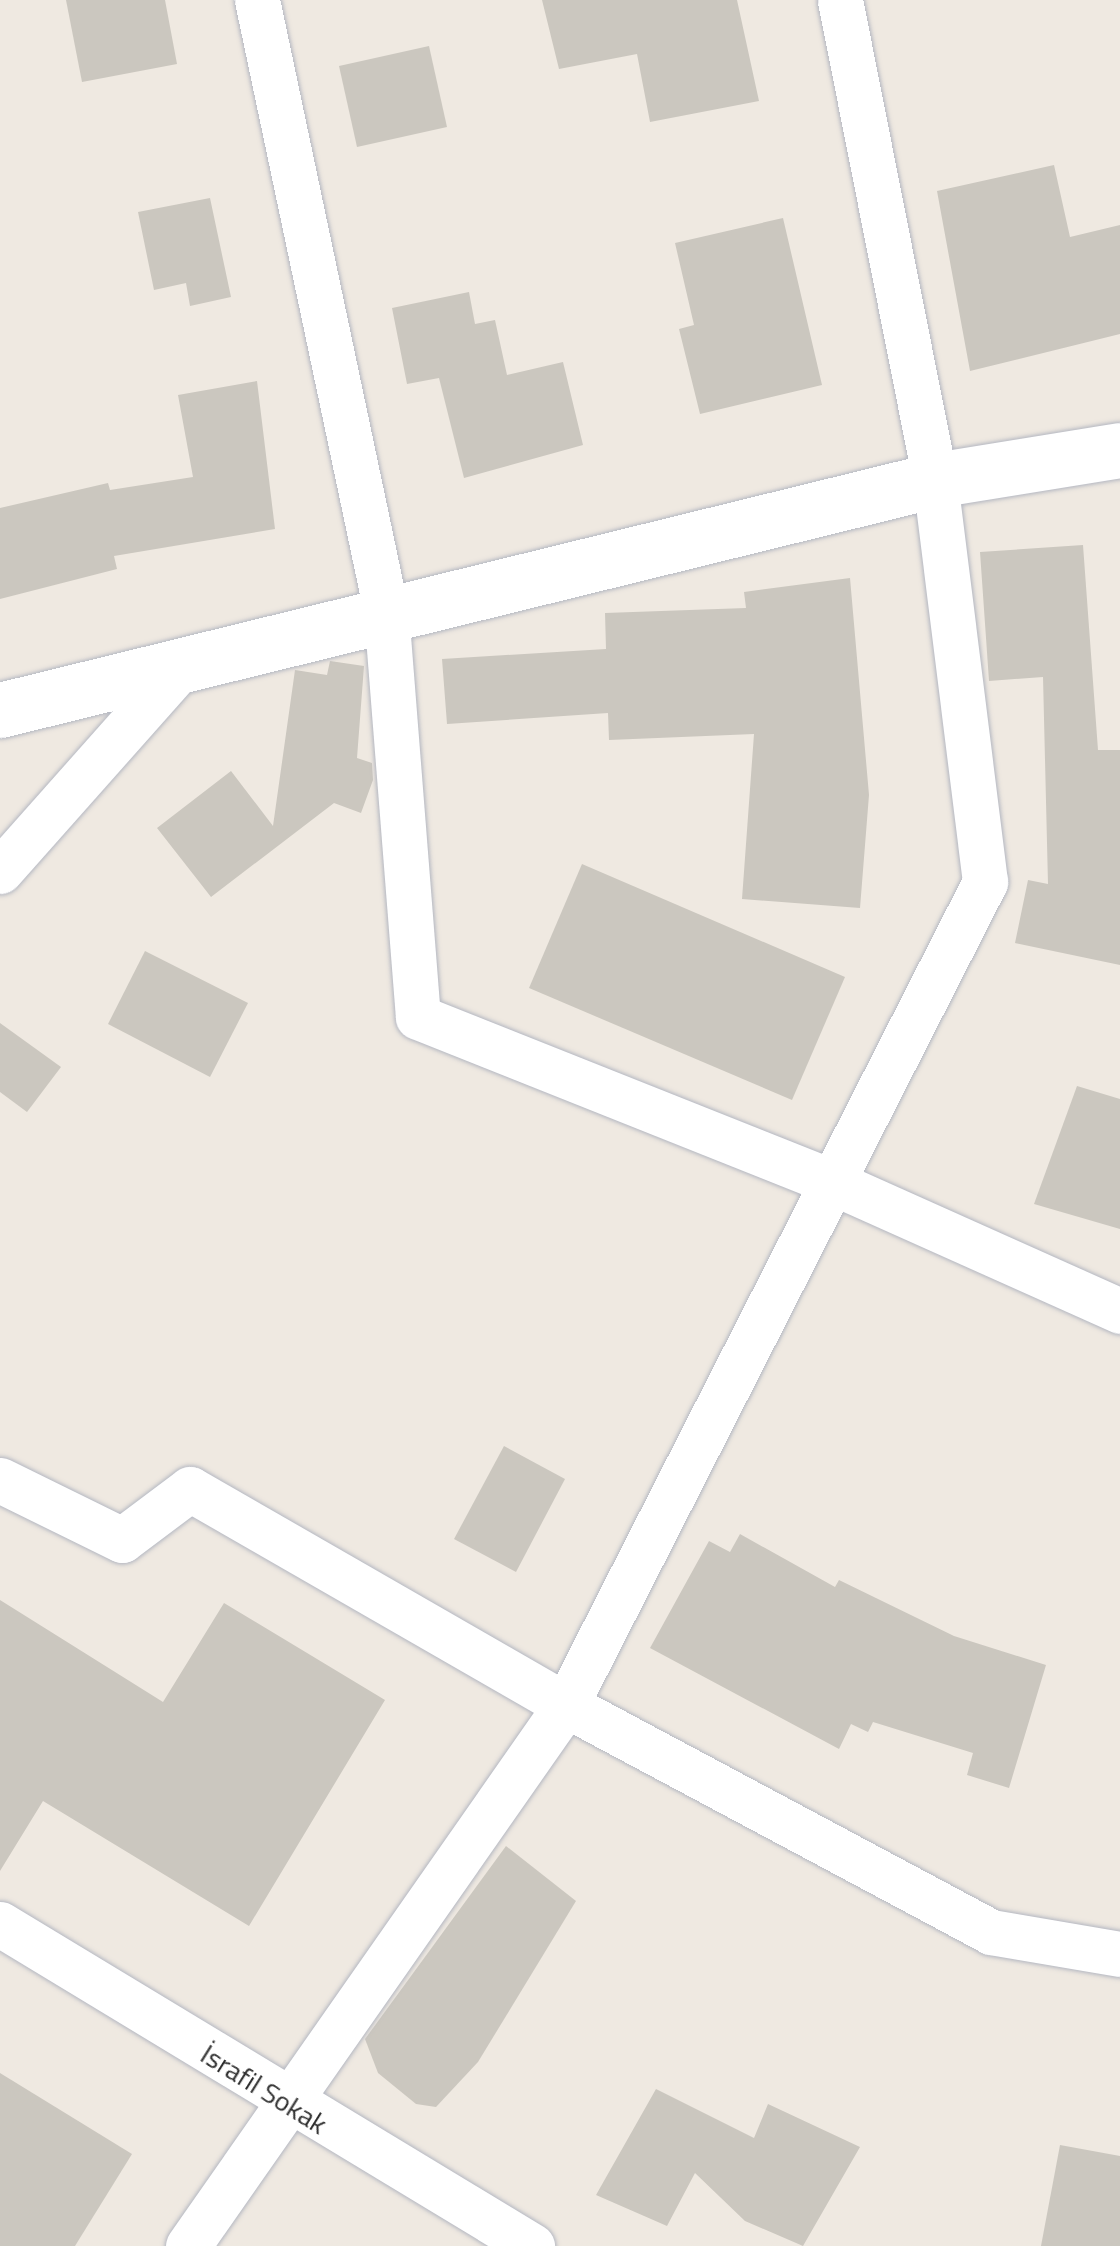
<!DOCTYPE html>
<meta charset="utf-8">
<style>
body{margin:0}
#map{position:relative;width:1120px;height:2246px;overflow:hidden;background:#efe9e1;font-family:"Titillium Web",sans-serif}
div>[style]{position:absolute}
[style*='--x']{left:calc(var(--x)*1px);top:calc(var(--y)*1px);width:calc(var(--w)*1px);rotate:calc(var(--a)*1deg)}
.building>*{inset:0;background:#cbc7bf}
.roads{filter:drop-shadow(0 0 2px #b4b7c1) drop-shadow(0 0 2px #b4b7c1)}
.minor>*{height:45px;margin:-22.5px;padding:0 22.5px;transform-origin:22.5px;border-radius:22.5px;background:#fff}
.tertiary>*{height:55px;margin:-27.5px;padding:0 27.5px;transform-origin:27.5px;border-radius:27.5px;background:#fff}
span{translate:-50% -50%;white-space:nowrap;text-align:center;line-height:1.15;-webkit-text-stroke:9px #fff;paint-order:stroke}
.street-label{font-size:28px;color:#2e2e2e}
</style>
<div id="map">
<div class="building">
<div style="clip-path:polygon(66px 0,165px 0,177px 64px,82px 82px)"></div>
<div style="clip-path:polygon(542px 0,737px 0,759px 101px,650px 122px,637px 54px,559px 69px)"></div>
<div style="clip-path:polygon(429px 46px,447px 127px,357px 147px,339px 66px)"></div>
<div style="clip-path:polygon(1054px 165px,1070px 237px,1120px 225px,1120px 334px,970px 371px,937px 191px)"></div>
<div style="clip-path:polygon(210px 198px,231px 297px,190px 306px,186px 283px,154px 290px,138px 212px)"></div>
<div style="clip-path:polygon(783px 218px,822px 385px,700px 414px,679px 329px,694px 325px,675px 243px)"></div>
<div style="clip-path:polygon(469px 292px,475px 324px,495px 320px,507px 375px,563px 362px,583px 445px,464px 478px,439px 378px,407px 384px,392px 308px)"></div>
<div style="clip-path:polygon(257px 381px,275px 529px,114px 556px,117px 569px,0 599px,0 508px,108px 483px,110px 490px,193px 477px,178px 395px)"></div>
<div style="clip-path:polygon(1083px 545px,1098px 750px,1120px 750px,1120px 965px,1015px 943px,1028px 880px,1048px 884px,1043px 677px,989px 681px,980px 552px)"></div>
<div style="clip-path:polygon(850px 578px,869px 795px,860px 908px,742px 899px,754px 734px,609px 740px,608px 713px,447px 724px,442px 659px,606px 649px,605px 613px,746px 608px,744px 592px)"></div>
<div style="clip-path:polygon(330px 661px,364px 666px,357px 758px,372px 763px,373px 780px,361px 813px,334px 803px,211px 897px,157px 828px,231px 771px,273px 826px,295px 670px,327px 675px)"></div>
<div style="clip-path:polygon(582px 864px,845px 977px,792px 1100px,529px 988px)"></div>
<div style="clip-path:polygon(145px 951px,248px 1003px,210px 1077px,108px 1024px)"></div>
<div style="clip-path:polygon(0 1023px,61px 1067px,27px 1112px,0 1092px)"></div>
<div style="clip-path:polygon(1077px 1086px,1120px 1099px,1120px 1229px,1034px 1204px)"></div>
<div style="clip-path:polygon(504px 1446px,565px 1479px,516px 1572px,454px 1539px)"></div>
<div style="clip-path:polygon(740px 1534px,835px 1587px,839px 1580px,954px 1636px,1046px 1665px,1009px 1788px,967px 1775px,973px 1753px,873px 1722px,868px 1732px,851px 1724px,839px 1749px,650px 1648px,709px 1541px,730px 1552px)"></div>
<div style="clip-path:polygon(0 1600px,163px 1702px,224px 1603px,385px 1700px,249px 1926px,43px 1801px,0 1871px)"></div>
<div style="clip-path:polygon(506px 1846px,576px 1901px,478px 2062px,436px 2107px,416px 2104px,378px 2073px,365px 2039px)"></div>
<div style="clip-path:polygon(0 2073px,132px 2154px,75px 2246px,0 2246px)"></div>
<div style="clip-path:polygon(656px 2089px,754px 2138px,768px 2104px,860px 2147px,803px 2246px,745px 2221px,695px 2173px,667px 2226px,596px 2195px)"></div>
<div style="clip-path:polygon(1060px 2145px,1120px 2156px,1120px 2246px,1041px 2246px)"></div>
</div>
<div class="roads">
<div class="minor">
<div style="--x:257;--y:0;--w:624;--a:78.08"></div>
<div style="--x:386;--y:611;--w:407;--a:85.5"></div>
<div style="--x:418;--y:1017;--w:446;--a:21.7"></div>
<div style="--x:832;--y:1182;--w:316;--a:24.1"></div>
<div style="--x:0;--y:871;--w:274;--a:-48.4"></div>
<div style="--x:0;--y:1480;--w:136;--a:26.2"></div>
<div style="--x:122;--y:1540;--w:85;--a:-36.9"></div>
<div style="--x:190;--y:1489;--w:434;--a:29.9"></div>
<div style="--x:566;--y:1705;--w:482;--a:28.1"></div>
<div style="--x:991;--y:1932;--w:131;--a:9.7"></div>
<div style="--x:0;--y:1924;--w:622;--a:31.18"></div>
<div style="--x:188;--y:2246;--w:660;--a:-55.06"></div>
<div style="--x:566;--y:1705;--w:924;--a:-63.02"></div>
<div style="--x:985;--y:882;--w:405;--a:-97.1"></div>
<div style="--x:935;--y:480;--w:489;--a:-101.2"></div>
</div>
<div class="tertiary">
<div style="--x:0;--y:710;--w:963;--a:-13.82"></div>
<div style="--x:935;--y:480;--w:187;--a:-9.2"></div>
</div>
</div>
<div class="street-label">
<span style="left:264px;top:2089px;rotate:32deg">İsrafil Sokak</span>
</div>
</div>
